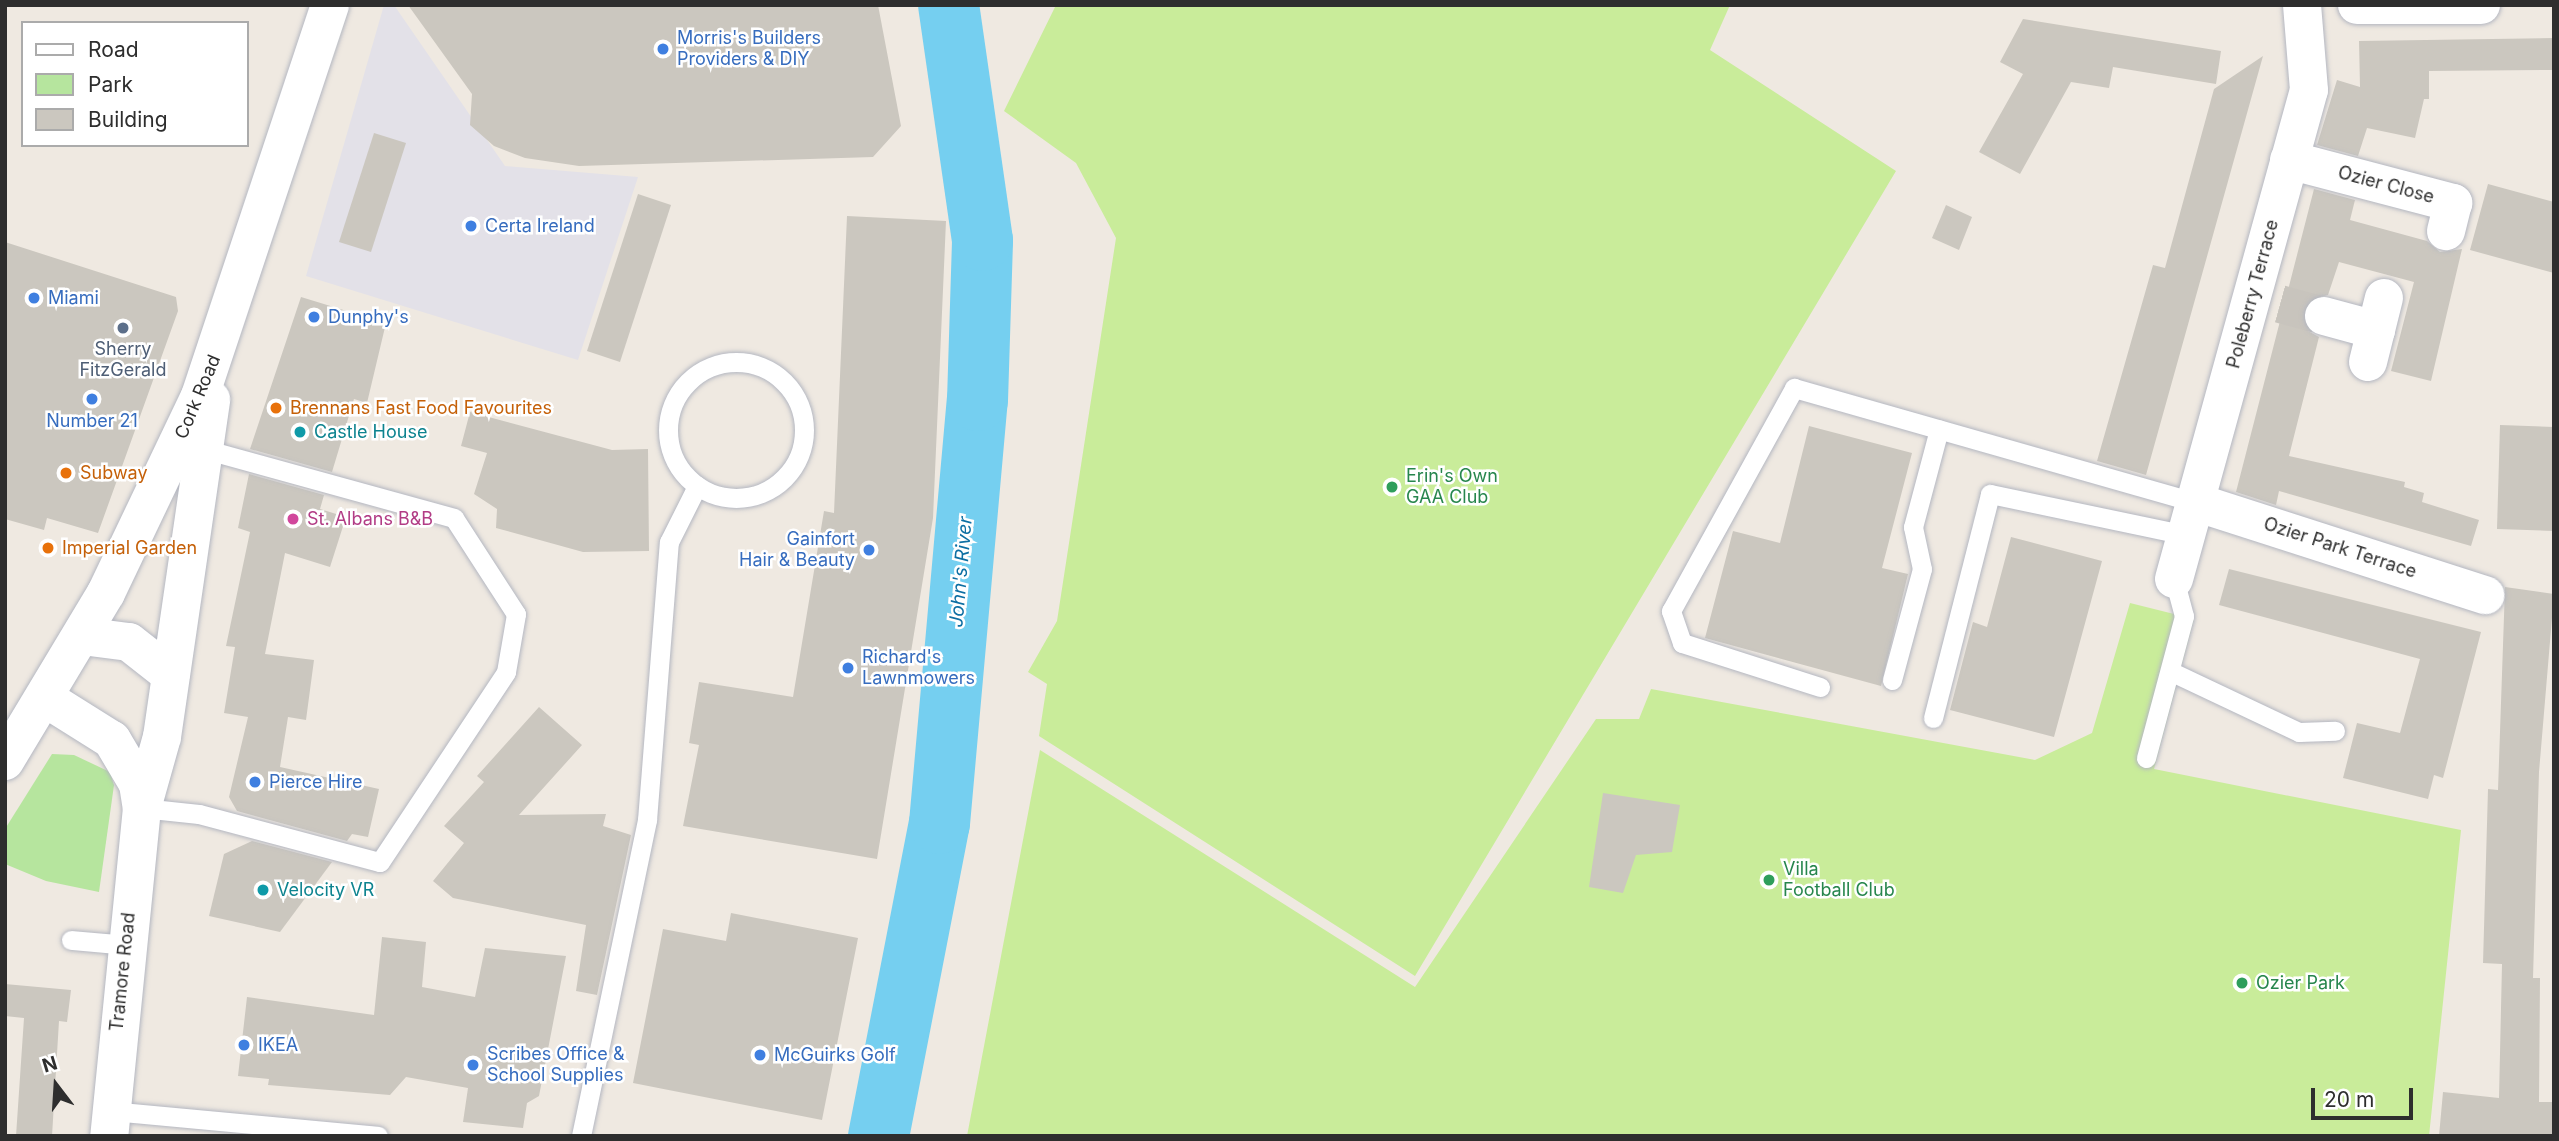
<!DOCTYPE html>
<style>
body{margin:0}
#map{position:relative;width:2559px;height:1141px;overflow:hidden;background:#efe9e1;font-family:Inter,sans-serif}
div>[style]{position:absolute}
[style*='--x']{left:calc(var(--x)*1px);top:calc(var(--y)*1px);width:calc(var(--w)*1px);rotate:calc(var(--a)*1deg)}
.industrial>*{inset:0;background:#e3e1e8}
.green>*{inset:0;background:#b6e59e}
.pitch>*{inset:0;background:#c9ec9a}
.river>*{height:61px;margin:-30.5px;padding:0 30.5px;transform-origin:30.5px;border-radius:30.5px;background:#75cff0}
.building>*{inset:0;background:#cbc7bf}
.minor-tunnel>*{height:38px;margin-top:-19px;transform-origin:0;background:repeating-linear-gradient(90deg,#c8c4bd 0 38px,transparent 0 57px)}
.roads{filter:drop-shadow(0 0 2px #b4b7c1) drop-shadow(0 0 2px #b4b7c1)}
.service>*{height:19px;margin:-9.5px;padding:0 9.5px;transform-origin:9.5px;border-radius:9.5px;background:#fff}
.service>.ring{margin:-9.5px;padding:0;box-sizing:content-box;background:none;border:19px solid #fff;border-radius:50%}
.minor>*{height:38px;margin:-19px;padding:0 19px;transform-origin:19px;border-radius:19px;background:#fff}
.tertiary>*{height:38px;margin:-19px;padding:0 19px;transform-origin:19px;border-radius:19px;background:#fff}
.secondary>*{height:38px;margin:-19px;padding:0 19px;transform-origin:19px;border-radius:19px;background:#fff}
.dots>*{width:19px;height:19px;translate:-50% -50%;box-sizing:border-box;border:4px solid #fff;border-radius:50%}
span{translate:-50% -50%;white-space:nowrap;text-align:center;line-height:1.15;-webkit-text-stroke:5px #fff;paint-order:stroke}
.shop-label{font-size:18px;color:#366cbe}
.left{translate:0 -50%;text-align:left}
.right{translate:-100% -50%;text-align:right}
.street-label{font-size:18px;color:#2e2e2e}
.service-label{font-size:18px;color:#4e5e75}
.food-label{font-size:18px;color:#c56008}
.culture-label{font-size:18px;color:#0d838f}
.leisure-label{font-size:18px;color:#27864d}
.hotel-label{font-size:18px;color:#b23c85}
.water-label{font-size:19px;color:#0d6fa3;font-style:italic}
.frame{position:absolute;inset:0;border:7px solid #2e2e2e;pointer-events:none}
.legend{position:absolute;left:21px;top:21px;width:228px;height:126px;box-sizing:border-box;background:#fff;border:2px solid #ababab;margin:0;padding:9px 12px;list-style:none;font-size:21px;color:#2e2e2e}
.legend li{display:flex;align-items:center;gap:14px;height:35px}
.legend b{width:35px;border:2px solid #ababab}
.north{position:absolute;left:21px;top:1050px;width:70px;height:70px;-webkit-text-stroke:5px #fff;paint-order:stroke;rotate:343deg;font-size:19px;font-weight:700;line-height:28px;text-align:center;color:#2e2e2e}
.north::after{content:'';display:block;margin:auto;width:24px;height:32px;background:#2e2e2e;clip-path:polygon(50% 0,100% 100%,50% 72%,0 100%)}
.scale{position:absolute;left:2311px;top:1088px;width:102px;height:32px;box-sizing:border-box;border:4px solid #2e2e2e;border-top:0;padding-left:9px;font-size:21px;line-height:24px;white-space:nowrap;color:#2e2e2e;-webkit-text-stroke:5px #fff;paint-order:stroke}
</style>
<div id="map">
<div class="industrial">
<div style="clip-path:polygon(384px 5px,394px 5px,505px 166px,638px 177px,578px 360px,306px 276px)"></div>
</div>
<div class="green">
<div style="clip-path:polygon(52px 754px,74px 755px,110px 772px,114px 785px,99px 892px,46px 881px,5px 864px,5px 829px)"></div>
</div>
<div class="pitch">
<div style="clip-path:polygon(1056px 5px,1730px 5px,1710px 50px,1896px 171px,1415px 976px,1039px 736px,1047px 684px,1028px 672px,1057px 621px,1116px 238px,1076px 163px,1004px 111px)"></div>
<div style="clip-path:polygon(2130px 603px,2194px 619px,2154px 769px,2461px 830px,2429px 1136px,967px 1136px,1040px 750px,1415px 987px,1596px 719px,1639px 719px,1651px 689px,2035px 760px,2092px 733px)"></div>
</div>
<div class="river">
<div style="--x:878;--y:1136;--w:319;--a:-79"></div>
<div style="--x:939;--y:823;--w:425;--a:-84.9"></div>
<div style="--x:977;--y:400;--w:160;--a:-88.2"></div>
<div style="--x:982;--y:240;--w:237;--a:-98.2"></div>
</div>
<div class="building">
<div style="clip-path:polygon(408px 5px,878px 5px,901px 126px,873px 157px,579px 166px,525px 158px,494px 146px,470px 125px,472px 94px)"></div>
<div style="clip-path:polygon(2023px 19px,2221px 51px,2216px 84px,2113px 67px,2109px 88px,2071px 82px,2020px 174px,1979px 152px,2023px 74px,2000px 62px)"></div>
<div style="clip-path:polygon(2554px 38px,2554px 70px,2429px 71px,2429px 99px,2424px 99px,2415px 138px,2367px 128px,2358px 156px,2317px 145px,2337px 80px,2360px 87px,2359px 41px)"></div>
<div style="clip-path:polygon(2263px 56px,2146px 475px,2097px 461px,2153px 265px,2165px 268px,2214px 89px)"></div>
<div style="clip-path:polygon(374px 133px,406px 143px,371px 252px,339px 242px)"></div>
<div style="clip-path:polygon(2488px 184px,2554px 202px,2554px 273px,2470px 250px)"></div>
<div style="clip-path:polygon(2314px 189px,2355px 200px,2350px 220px,2427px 241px,2440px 252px,2462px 249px,2431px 381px,2391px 371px,2414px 282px,2339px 262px,2328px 295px,2309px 300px,2303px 311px,2308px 331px,2319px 337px,2289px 456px,2405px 482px,2404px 487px,2424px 493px,2422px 502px,2479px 520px,2471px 546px,2279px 491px,2276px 505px,2236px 492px)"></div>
<div style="clip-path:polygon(638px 194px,671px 205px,620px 362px,587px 351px)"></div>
<div style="clip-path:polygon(1946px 205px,1972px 217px,1959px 250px,1932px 238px)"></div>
<div style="clip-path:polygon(847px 216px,946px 221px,933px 518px,877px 859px,683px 826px,699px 745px,689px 743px,699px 682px,793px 697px,824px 511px,834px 513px)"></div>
<div style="clip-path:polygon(5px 242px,176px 297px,178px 311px,98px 533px,47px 518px,44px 530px,5px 519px)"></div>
<div style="clip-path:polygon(301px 297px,386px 323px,367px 403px,354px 399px,332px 472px,250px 449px)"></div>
<div style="clip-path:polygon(470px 412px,612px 450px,648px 449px,649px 551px,583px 552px,496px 528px,497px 509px,474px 494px,487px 453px,461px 446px)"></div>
<div style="clip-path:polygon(2500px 425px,2554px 427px,2554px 531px,2497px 529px)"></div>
<div style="clip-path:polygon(1809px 426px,1912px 453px,1882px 568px,1908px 574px,1881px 686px,1705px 638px,1733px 531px,1780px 543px)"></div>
<div style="clip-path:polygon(249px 474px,324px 495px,320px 509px,346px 517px,330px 567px,285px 553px,265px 654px,314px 660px,306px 720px,288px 717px,280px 767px,379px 789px,368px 837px,352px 834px,347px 841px,237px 811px,229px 797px,248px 717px,224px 713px,235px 647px,226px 646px,250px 532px,238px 528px)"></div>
<div style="clip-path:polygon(2011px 537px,2102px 561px,2054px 737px,1950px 710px,1973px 622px,1987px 627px)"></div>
<div style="clip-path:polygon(2229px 569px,2481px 632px,2443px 778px,2434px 775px,2428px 799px,2343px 778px,2357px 723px,2400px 733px,2420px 659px,2219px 605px)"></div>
<div style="clip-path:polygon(2505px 587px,2554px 594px,2539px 772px,2533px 978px,2540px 978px,2539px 1102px,2554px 1102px,2554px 1136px,2439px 1136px,2443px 1092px,2499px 1098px,2502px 964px,2483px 963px,2488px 789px,2498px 790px)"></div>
<div style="clip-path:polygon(539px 707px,582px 745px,519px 815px,606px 814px,603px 826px,631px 835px,597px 995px,576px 991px,586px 925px,453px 898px,433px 881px,464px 843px,444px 826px,484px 782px,477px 776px)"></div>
<div style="clip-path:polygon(1603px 793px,1680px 805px,1672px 852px,1636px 855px,1623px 893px,1589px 887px)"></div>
<div style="clip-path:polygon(252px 841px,332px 862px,280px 932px,209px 916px,224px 854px)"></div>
<div style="clip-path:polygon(731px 913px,858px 938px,822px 1120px,633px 1083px,663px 929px,726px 941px)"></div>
<div style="clip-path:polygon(382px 937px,426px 942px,422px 987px,475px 997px,485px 948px,566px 956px,539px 1096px,527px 1103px,523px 1128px,463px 1122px,468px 1088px,406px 1077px,390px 1095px,268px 1085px,269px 1079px,238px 1076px,247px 997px,374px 1015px)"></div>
<div style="clip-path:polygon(5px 984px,71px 990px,67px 1022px,59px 1021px,52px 1136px,16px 1136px,24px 1018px,5px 1016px)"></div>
</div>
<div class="minor-tunnel">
<div style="--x:2280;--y:304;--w:46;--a:15.3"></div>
</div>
<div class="roads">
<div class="service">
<div class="ring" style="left:668px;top:362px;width:117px;height:117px"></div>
<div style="--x:2174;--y:673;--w:138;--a:25.3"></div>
<div style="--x:2299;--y:732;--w:36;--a:-2"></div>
<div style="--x:1892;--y:680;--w:115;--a:-74.9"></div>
<div style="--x:1922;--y:569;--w:43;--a:-102.1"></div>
<div style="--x:1913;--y:527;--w:101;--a:-75.1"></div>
<div style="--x:1820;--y:687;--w:145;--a:-162.3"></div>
<div style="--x:1682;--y:643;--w:34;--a:-109"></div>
<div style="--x:1671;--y:611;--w:255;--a:-61.1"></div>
<div style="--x:1794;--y:388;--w:417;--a:15.9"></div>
<div style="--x:1933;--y:718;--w:231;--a:-75.7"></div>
<div style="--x:1990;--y:494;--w:200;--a:11.8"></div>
<div style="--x:2146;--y:758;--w:147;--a:-75"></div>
<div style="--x:2184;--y:616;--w:38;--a:-105"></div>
<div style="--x:142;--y:808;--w:57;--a:6"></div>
<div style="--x:199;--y:814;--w:187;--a:14.9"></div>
<div style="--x:380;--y:862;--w:228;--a:-56.4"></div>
<div style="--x:506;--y:672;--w:59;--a:-80.2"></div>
<div style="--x:516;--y:614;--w:114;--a:-122.9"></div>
<div style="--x:454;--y:518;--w:259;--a:-164.6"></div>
<div style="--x:71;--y:940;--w:56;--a:5.1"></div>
<div style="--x:111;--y:1111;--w:268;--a:5.3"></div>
<div style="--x:581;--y:1136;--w:323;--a:-78.2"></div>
<div style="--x:647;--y:820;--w:279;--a:-85.5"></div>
<div style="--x:669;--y:542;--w:63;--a:-63.4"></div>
</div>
<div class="minor">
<div style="--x:2289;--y:160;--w:170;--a:14.7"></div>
<div style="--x:2453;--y:203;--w:29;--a:104"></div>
<div style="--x:2324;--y:316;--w:54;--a:15.1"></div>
<div style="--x:2368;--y:362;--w:66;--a:-76"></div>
<div style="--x:2195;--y:502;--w:305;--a:17.8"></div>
<div style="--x:2174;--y:579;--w:507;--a:-74.57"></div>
<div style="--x:2309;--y:90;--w:85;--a:-94.7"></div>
</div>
<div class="tertiary">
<div style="--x:2357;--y:5;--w:124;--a:0"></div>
</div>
<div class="secondary">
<div style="--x:82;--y:636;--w:47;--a:7.3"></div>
<div style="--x:129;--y:642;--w:53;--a:38.2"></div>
<div style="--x:45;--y:698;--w:79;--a:32.1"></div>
<div style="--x:112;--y:740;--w:51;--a:59.4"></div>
<div style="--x:138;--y:784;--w:24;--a:81"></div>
<div style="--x:142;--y:808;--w:330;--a:95.7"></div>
<div style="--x:5;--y:761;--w:196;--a:-59"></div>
<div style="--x:106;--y:593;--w:218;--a:-64.5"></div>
<div style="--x:200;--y:396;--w:412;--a:-71.6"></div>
<div style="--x:142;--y:808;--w:74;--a:-74.3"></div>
<div style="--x:162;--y:737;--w:341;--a:-81.7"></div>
</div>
</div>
<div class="dots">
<div style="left:663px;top:49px;background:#3f7fe0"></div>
<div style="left:471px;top:226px;background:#3f7fe0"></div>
<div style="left:34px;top:298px;background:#3f7fe0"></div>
<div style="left:314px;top:317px;background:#3f7fe0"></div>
<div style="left:123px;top:328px;background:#5c6f8a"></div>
<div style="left:92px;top:399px;background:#3f7fe0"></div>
<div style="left:276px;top:408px;background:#e8710a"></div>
<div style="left:300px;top:432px;background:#0f9aa8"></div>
<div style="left:66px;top:473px;background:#e8710a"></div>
<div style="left:1392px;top:487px;background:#2e9e5b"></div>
<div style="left:293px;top:519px;background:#d1479c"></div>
<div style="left:48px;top:548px;background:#e8710a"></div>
<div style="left:869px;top:550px;background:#3f7fe0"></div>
<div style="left:848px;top:668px;background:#3f7fe0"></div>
<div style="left:255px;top:782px;background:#3f7fe0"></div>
<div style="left:1769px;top:880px;background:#2e9e5b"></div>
<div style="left:263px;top:890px;background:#0f9aa8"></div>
<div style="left:2242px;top:983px;background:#2e9e5b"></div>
<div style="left:244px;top:1045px;background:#3f7fe0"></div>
<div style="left:760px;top:1055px;background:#3f7fe0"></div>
<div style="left:473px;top:1065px;background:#3f7fe0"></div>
</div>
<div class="shop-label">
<span class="left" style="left:677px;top:49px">Morris's Builders<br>Providers &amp; DIY</span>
<span class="left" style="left:485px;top:226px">Certa Ireland</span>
<span class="left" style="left:48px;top:298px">Miami</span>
<span class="left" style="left:328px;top:317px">Dunphy's</span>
<span style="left:92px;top:421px">Number 21</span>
<span class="right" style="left:855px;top:550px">Gainfort<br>Hair &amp; Beauty</span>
<span class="left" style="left:862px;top:668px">Richard's<br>Lawnmowers</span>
<span class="left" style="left:269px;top:782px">Pierce Hire</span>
<span class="left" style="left:258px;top:1045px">IKEA</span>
<span class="left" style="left:487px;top:1065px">Scribes Office &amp;<br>School Supplies</span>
<span class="left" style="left:774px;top:1055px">McGuirks Golf</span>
</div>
<div class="street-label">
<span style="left:2386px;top:185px;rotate:15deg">Ozier Close</span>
<span style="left:2253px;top:294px;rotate:-75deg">Poleberry Terrace</span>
<span style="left:198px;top:397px;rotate:-67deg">Cork Road</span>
<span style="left:2340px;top:548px;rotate:18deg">Ozier Park Terrace</span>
<span style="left:123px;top:972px;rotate:-84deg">Tramore Road</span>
</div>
<div class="service-label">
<span style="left:123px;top:360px">Sherry<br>FitzGerald</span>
</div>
<div class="food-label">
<span class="left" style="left:290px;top:408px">Brennans Fast Food Favourites</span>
<span class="left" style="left:80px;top:473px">Subway</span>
<span class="left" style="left:62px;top:548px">Imperial Garden</span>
</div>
<div class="culture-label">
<span class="left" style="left:314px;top:432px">Castle House</span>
<span class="left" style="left:277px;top:890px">Velocity VR</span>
</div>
<div class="leisure-label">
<span class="left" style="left:1406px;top:487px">Erin's Own<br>GAA Club</span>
<span class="left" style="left:1783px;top:880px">Villa<br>Football Club</span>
<span class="left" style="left:2256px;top:983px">Ozier Park</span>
</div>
<div class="hotel-label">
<span class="left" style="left:307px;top:519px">St. Albans B&amp;B</span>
</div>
<div class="water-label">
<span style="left:961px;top:572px;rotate:-85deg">John's River</span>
</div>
<div class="frame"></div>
<ul class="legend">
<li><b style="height:9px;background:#fff"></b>Road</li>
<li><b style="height:19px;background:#b6e59e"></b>Park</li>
<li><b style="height:19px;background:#cbc7bf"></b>Building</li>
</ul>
<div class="north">N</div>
<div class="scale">20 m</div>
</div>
